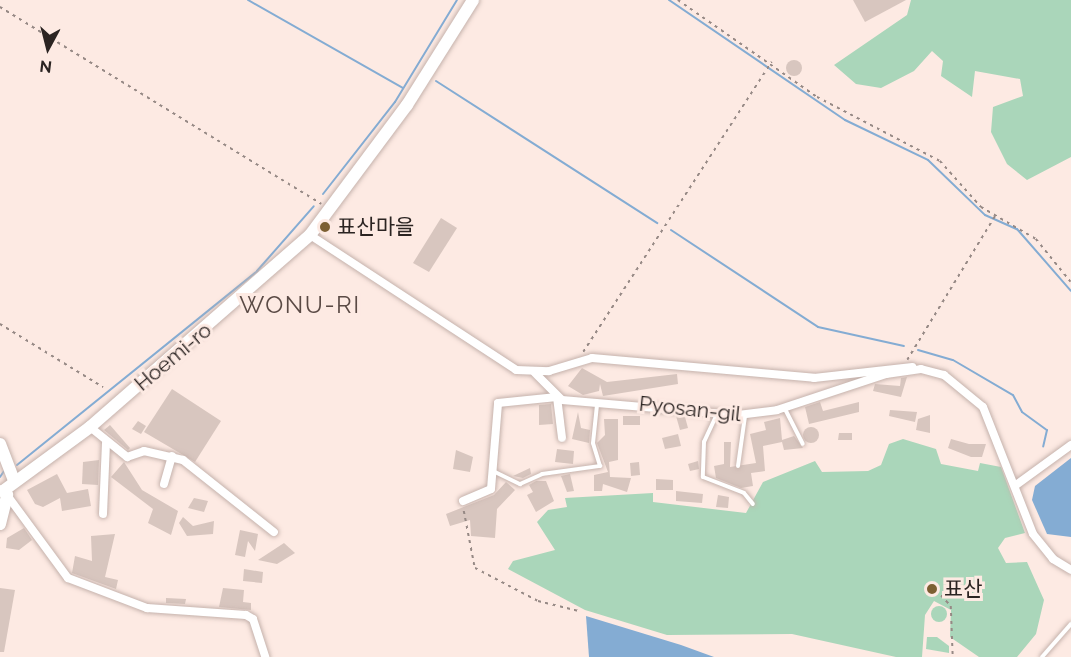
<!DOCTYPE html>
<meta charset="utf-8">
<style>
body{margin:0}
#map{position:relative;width:1071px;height:657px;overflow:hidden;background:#fdeae3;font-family:Raleway,"Noto Sans KR",sans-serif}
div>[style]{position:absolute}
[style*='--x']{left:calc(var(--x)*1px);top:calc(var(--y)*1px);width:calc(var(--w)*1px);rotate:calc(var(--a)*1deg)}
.green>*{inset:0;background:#aad6ba}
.round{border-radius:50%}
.water>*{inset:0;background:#84acd3}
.stream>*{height:2px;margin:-1px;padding:0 1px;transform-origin:1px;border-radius:1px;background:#84acd3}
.building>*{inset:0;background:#d8c6bf}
.path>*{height:1.5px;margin-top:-0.75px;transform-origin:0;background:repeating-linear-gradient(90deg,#968985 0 3px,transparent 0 7.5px)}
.roads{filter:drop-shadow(0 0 2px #c5b2ac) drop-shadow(0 0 2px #c5b2ac)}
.lane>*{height:4px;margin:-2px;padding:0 2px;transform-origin:2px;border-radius:2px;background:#fff}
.street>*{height:8px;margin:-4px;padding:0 4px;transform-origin:4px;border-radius:4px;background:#fff}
.secondary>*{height:12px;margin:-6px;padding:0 6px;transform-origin:6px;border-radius:6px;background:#fff}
.dots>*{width:16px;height:16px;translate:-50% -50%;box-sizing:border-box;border:3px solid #fdeae3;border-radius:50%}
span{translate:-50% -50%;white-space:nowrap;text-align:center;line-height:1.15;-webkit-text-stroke:6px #fdeae3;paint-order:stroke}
.poi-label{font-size:21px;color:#2b2422}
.left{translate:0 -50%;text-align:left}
.street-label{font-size:21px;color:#2b2422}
.quarter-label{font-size:24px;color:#5a4a45;letter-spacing:1.5px}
.north{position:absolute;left:18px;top:18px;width:60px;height:60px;-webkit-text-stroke:4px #fdeae3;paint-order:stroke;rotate:187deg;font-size:16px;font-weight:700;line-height:24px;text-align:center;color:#2b2422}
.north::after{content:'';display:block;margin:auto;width:21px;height:27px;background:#2b2422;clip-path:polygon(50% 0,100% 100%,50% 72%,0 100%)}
</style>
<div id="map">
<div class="green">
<div style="clip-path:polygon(911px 0,1071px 0,1071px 157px,1027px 180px,1007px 164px,991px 132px,993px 107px,1023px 96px,1020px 79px,975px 71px,972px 97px,941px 76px,943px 61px,932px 51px,914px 71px,881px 88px,856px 84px,834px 65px,907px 15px)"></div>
<div style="clip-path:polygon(903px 439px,936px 449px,941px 464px,978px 471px,980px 463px,1001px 467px,1025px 533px,1005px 538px,998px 548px,1006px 563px,1027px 562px,1044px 600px,1036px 634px,1017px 657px,979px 657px,950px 637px,951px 610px,934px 601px,925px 615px,922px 657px,896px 657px,792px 634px,667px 635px,585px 610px,508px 569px,513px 561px,555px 550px,537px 522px,548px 510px,567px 507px,565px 498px,653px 493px,653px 502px,746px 513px,763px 482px,815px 461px,822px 472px,868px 471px,881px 465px,889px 444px)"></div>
<div class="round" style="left:931px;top:606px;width:16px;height:16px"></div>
<div style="clip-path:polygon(927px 637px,937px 637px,949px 646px,949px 653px,926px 649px)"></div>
</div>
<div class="water">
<div style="clip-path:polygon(1071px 458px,1071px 537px,1047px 534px,1032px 500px,1035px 486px)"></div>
<div style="clip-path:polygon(586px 616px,681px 645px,714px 657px,589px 657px)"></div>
</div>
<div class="stream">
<div style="--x:248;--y:0;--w:178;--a:29.6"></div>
<div style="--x:669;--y:0;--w:213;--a:34.3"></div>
<div style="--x:845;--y:120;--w:92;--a:25.7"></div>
<div style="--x:928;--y:160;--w:79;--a:44"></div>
<div style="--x:985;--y:215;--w:35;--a:24"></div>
<div style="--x:1017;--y:229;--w:82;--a:48.9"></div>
<div style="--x:436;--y:81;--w:263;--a:32.7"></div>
<div style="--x:323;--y:194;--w:117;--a:-52"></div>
<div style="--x:395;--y:102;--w:119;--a:-58.7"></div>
<div style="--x:671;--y:230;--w:176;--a:33.4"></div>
<div style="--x:818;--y:327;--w:88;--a:12.5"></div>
<div style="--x:918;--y:350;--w:36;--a:16"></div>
<div style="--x:953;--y:360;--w:69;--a:30.3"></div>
<div style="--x:1013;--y:395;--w:19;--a:62"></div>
<div style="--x:1022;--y:412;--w:31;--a:36"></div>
<div style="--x:1047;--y:430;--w:17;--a:103"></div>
<div style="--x:17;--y:465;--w:309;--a:-38.9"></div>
<div style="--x:257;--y:271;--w:86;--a:-48.8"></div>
<div style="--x:0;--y:477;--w:7;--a:-56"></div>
</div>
<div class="building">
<div style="clip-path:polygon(853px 0,906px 0,865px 22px)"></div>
<div class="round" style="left:786px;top:60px;width:16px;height:16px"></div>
<div style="clip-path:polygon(441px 218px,457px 228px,429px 272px,413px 263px)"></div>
<div style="clip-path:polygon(582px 368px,607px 382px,677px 374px,678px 384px,603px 396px,600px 384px,599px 391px,583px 395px,568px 386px)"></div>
<div style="clip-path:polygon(907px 377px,901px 397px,873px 391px,875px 384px,900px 386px,901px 378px)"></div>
<div style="clip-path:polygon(172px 389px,221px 421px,195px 462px,144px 432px)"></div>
<div style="clip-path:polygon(820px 402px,823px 411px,859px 402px,859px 412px,809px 424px,805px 407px)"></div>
<div style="clip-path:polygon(551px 404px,553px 424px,539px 425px,539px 405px)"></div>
<div style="clip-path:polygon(890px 410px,917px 412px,915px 422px,889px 416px)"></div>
<div style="clip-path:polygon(578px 412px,581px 428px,590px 430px,589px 443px,572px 439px)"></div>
<div style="clip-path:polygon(930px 415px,930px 433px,916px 430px,918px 419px)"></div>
<div style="clip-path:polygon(623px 416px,640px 416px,640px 425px,623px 425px)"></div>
<div style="clip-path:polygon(676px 416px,685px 417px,688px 428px,680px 430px)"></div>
<div style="clip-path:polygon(780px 418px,782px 440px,794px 436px,803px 448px,784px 450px,782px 442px,763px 446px,765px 471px,751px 473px,753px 486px,741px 488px,716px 478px,714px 466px,724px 464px,724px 442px,731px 442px,730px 467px,756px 463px,750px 434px,766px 430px,764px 422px)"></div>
<div style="clip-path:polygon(604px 419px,618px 419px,618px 460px,609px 462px,610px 477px,631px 478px,627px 492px,603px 484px,602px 491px,594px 491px,594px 475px,608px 472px,597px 443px,605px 435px)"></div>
<div style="clip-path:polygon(138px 421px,146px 426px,141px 434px,132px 429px)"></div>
<div style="clip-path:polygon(110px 425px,130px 448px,128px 450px,104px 430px)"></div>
<div class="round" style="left:803px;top:427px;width:16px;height:16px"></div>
<div style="clip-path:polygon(839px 433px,852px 433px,852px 440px,838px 440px)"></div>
<div style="clip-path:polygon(678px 434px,681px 446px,665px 449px,662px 438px)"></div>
<div style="clip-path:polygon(951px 439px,969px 444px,986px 444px,982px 457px,971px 457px,948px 448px)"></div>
<div style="clip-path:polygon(557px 449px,574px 451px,573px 464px,555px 462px)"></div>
<div style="clip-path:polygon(456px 450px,473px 457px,470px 472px,453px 469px)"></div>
<div style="clip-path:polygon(99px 460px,98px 485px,82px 484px,83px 462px)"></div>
<div style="clip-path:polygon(698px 461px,699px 469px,690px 471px,688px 464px)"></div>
<div style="clip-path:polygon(124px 462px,142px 490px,178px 511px,171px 535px,148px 523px,153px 509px,111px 477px)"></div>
<div style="clip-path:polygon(639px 462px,640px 475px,631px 476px,630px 463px)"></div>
<div style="clip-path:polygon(530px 468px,531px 474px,523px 478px,513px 476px)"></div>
<div style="clip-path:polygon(57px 474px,67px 493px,88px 489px,91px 506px,62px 511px,60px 498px,43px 507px,35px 504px,27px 490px)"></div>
<div style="clip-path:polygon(570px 474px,574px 491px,567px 492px,561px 476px)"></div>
<div style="clip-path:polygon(656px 479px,673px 480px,673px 490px,656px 490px)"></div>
<div style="clip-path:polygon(536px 481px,546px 481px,554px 501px,536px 512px,527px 495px,533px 492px,529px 485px)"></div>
<div style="clip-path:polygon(506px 482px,515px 490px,497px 509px,495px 538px,471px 536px,470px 520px,450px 526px,446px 514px,494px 495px)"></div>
<div style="clip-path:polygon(676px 491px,703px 494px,702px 503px,676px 501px)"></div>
<div style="clip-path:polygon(718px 495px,729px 497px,728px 508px,716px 507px)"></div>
<div style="clip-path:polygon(194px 498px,208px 501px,204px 512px,188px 508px)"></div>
<div style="clip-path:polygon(183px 517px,193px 526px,214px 521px,213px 534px,187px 536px,179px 523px)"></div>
<div style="clip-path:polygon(24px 528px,32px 540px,19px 550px,6px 548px,7px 538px)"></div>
<div style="clip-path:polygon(240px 530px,258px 534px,255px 551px,248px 541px,245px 557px,235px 555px)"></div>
<div style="clip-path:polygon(115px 534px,105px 577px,118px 580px,116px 589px,72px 573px,75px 556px,92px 561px,91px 536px)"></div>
<div style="clip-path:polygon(284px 543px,295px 553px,277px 564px,258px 560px)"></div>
<div style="clip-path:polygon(244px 569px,263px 572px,262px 583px,243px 581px)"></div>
<div style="clip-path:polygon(0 588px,15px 590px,4px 652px,0 652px)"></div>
<div style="clip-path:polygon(223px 588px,244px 590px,243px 602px,251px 603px,251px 610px,219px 607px)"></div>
<div style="clip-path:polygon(166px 598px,186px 599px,185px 604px,166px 603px)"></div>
</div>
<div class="path">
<div style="--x:678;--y:0;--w:169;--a:34.9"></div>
<div style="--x:817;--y:97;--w:139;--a:27.5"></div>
<div style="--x:940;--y:161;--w:62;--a:48.3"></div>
<div style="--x:981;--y:207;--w:64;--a:30.2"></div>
<div style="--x:1036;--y:239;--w:55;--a:50.9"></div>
<div style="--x:0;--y:7;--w:377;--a:31.5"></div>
<div style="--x:0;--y:324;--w:121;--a:31.5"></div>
<div style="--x:583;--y:352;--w:346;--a:-57"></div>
<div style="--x:907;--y:360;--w:171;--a:-58.6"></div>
<div style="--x:464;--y:511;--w:58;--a:79.1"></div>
<div style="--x:475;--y:568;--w:71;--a:27.6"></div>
<div style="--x:538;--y:601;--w:42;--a:13.7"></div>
<div style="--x:936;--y:590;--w:22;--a:47"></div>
<div style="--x:951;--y:606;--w:51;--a:87.8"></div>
</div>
<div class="roads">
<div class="lane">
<div style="--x:785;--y:409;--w:39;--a:63"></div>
<div style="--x:717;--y:414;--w:31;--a:115"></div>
<div style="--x:704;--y:442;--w:35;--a:92"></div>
<div style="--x:703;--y:477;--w:44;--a:21.3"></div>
<div style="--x:744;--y:493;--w:14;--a:51"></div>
<div style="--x:738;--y:466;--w:50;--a:-82"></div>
<div style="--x:495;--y:472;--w:28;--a:26"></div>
<div style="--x:520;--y:484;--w:24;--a:-24"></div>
<div style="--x:542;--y:474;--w:59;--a:-7.9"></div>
<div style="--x:600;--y:466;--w:24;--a:-107"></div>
<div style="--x:593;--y:443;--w:39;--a:-84"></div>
<div style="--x:1042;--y:657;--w:44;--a:-48.7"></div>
</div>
<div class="street">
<div style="--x:310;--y:235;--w:246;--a:33.2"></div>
<div style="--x:516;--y:370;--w:33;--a:2"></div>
<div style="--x:549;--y:371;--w:45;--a:-16.8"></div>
<div style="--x:592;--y:358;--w:223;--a:5.1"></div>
<div style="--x:814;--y:378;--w:99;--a:-6.4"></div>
<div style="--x:535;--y:373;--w:38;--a:45"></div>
<div style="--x:562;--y:400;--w:177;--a:4.9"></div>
<div style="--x:738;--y:415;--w:39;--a:-7"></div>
<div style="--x:777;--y:410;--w:115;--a:-18.3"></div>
<div style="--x:886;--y:374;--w:35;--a:-8"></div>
<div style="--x:921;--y:369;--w:24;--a:15"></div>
<div style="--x:944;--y:375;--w:50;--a:39.4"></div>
<div style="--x:983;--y:407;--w:136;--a:68.5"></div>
<div style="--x:1033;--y:534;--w:32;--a:51"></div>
<div style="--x:1053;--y:559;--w:21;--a:31"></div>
<div style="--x:90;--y:427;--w:48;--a:39"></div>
<div style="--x:127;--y:457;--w:18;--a:-19"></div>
<div style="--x:144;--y:451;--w:40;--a:13"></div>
<div style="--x:183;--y:460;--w:116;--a:38.4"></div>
<div style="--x:164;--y:484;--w:29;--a:-74"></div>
<div style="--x:1016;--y:485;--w:68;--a:-36"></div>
<div style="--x:7;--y:495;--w:103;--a:53.7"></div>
<div style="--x:68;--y:578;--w:85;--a:20.8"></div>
<div style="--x:147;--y:608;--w:99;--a:4"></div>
<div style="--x:246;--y:615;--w:8;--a:30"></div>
<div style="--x:253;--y:619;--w:40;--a:72"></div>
<div style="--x:463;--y:501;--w:30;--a:-23"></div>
<div style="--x:491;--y:489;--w:86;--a:-85.3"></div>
<div style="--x:498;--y:403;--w:59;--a:-5.8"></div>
<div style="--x:557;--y:397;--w:41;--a:83"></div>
<div style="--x:103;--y:514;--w:71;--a:-87.6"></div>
</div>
<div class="secondary">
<div style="--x:0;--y:444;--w:40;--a:69"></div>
<div style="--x:0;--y:524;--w:30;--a:-76"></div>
<div style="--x:7;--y:495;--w:6;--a:-135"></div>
<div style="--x:3;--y:491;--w:108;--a:-36.3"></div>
<div style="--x:90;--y:427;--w:292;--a:-41.1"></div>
<div style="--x:310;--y:235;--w:162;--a:-53.3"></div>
<div style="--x:407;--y:105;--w:124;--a:-57.8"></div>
</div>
</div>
<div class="dots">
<div style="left:325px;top:227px;background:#7c5f32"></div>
<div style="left:932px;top:589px;background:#7c5f32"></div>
</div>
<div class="poi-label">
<span class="left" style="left:337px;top:227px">표산마을</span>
<span class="left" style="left:944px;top:589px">표산</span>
</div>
<div class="street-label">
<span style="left:173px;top:357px;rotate:-40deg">Hoemi-ro</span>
<span style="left:690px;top:409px;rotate:6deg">Pyosan-gil</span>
</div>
<div class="quarter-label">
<span style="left:300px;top:305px">WONU-RI</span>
</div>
<div class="north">N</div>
</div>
